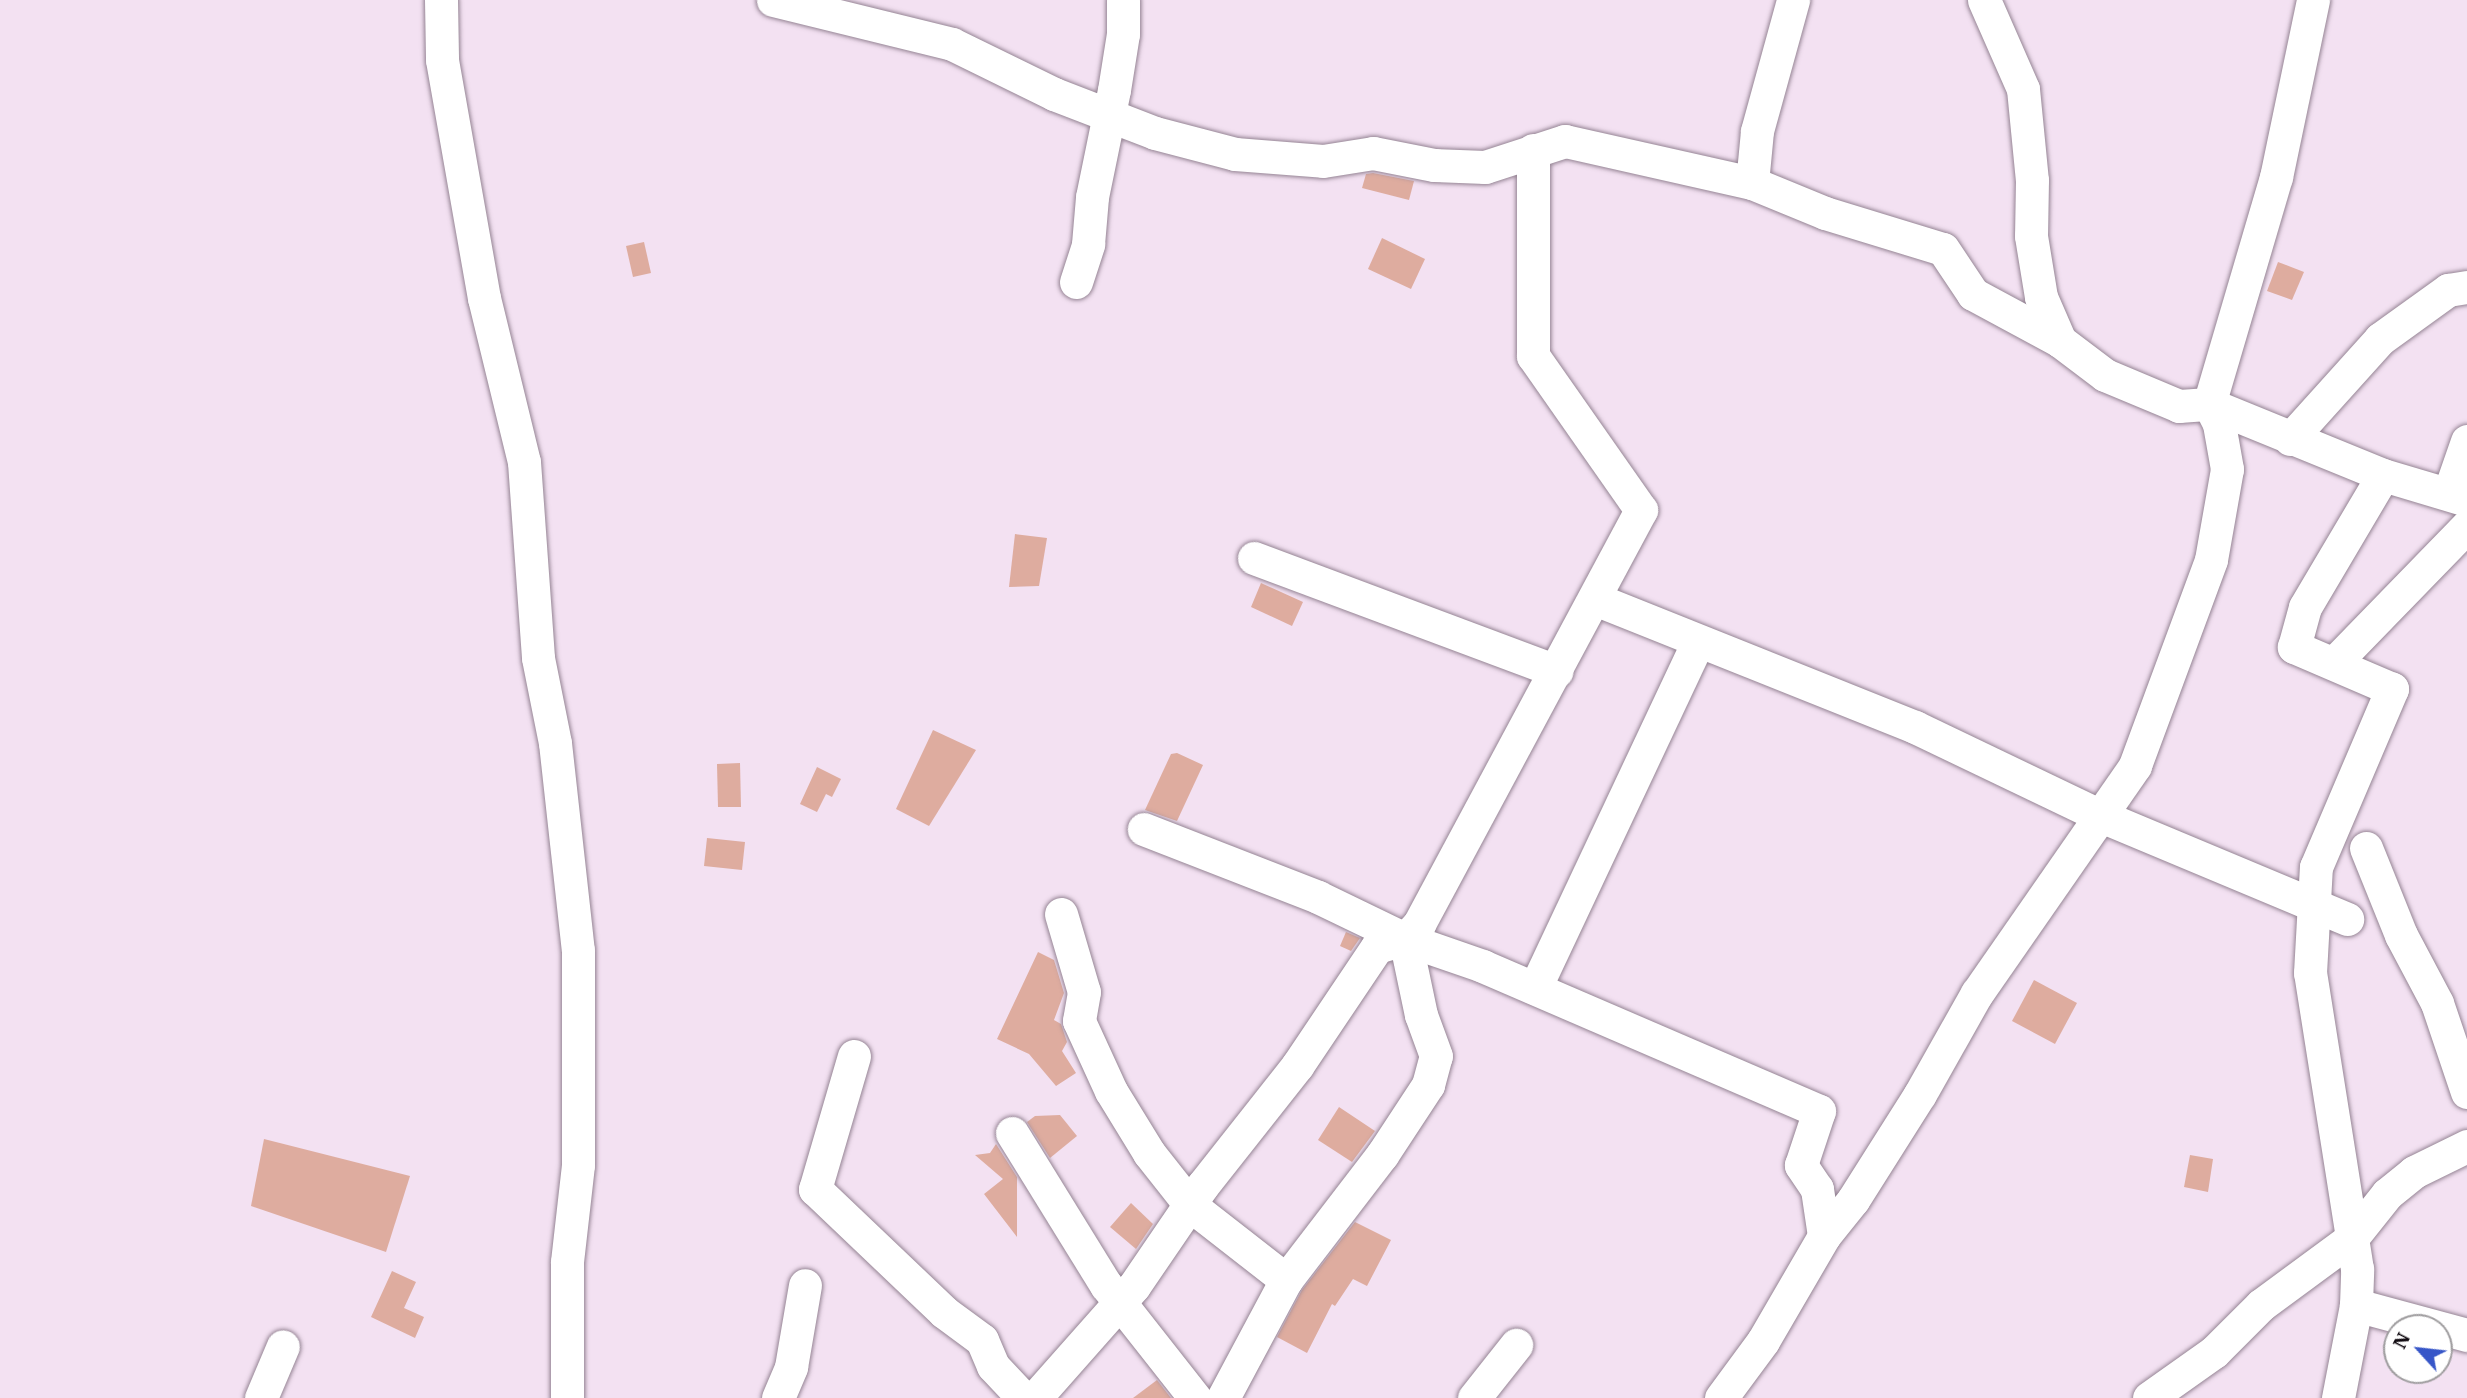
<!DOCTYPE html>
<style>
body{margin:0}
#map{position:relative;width:2467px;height:1398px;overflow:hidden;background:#f3e1f2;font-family:"IBM Plex Serif",serif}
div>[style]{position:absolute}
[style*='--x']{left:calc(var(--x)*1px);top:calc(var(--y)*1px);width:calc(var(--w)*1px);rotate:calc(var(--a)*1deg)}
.building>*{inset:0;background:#deac9f}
.roads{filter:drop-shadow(0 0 2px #958494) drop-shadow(0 0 2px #958494)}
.minor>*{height:33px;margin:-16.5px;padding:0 16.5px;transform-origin:16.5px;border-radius:16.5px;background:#fff}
span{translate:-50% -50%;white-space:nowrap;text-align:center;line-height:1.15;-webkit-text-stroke:7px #fff;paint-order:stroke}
.north{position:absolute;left:2383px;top:1314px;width:70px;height:70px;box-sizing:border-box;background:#fff;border:2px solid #9f9d9f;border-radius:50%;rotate:297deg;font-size:19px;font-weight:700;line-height:28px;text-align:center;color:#100a10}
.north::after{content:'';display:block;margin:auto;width:24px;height:32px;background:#3756c8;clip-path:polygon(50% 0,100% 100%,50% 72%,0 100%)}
</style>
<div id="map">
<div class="building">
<div style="clip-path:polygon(1373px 173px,1414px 181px,1409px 200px,1362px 188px,1366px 174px)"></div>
<div style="clip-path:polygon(1382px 238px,1425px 259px,1411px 289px,1368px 269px)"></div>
<div style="clip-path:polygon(644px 242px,651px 273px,633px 277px,626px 246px)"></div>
<div style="clip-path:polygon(2278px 262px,2304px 272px,2292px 300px,2267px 291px)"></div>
<div style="clip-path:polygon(1015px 534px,1047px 538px,1039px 586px,1009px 587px)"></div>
<div style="clip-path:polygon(1261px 583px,1303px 602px,1292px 626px,1251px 607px)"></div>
<div style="clip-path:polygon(933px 730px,976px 750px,929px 826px,896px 809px)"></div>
<div style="clip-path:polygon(1177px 753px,1203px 765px,1177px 821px,1145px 810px,1171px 754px)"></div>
<div style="clip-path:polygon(740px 763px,741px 807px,718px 807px,717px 764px)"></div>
<div style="clip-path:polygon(817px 767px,841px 779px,832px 797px,826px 794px,817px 812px,800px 804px)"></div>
<div style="clip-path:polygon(707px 838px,745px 842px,742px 870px,704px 866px)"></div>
<div style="clip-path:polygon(1346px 932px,1360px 938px,1351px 951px,1340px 946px)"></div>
<div style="clip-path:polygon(1038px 952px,1054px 960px,1064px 993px,1054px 1020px,1061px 1024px,1067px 1042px,1062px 1051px,1076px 1073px,1056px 1086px,1029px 1054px,997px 1039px)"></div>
<div style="clip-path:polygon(2034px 980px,2077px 1003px,2055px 1044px,2012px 1021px)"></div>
<div style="clip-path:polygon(1339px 1107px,1375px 1131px,1352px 1162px,1318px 1140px)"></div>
<div style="clip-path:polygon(1060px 1115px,1077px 1136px,1050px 1158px,1027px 1122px,1035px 1116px)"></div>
<div style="clip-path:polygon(264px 1139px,410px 1176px,386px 1252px,251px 1206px)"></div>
<div style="clip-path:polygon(996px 1144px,1017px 1177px,1017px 1237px,984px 1194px,1003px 1179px,975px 1155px,990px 1153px)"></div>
<div style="clip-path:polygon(2190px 1155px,2213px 1159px,2208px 1192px,2184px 1187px)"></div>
<div style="clip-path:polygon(1131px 1203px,1153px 1224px,1136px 1249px,1110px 1227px)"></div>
<div style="clip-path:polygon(1355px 1222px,1391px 1240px,1367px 1286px,1353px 1279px,1335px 1306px,1332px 1304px,1307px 1353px,1277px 1337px,1302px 1290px)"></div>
<div style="clip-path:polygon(392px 1271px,416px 1282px,404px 1308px,424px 1317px,415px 1338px,371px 1317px)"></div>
<div style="clip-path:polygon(1157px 1380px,1171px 1398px,1133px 1398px)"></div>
</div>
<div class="roads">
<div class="minor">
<div style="--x:441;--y:0;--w:60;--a:89"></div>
<div style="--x:442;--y:60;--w:242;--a:80"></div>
<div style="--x:484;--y:298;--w:169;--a:76.3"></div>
<div style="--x:524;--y:462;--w:196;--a:85.9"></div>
<div style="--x:538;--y:658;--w:87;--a:78.7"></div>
<div style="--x:555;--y:743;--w:208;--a:83.7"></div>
<div style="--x:578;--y:950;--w:215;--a:90"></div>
<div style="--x:578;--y:1165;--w:98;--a:96.5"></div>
<div style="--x:567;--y:1262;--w:136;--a:90"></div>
<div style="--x:773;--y:0;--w:184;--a:13.8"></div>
<div style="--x:952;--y:44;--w:114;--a:26.1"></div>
<div style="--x:1054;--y:94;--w:108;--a:21.1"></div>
<div style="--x:1155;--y:133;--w:83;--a:14.7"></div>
<div style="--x:1235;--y:154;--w:88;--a:4.5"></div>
<div style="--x:1323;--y:161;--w:51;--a:-9.1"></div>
<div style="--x:1373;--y:153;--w:62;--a:11.1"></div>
<div style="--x:1434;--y:165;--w:51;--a:2.2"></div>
<div style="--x:1485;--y:167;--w:84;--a:-18"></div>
<div style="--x:1565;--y:141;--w:192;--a:12.7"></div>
<div style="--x:1752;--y:183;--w:79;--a:22.3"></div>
<div style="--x:1825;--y:213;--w:123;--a:17"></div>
<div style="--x:1943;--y:249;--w:54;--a:56.3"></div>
<div style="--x:1973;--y:294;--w:99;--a:28.4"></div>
<div style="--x:2060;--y:341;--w:56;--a:37.1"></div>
<div style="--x:2105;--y:375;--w:80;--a:22.7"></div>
<div style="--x:2179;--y:406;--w:30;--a:-4"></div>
<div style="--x:2209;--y:404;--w:22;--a:63"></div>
<div style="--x:2219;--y:424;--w:46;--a:79.9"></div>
<div style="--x:2227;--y:469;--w:92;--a:100"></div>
<div style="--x:2211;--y:560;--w:220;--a:110.3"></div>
<div style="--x:2135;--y:766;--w:277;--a:124.8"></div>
<div style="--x:1977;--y:993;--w:116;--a:119.4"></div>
<div style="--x:1920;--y:1094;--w:125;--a:122.3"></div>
<div style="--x:1853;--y:1200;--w:46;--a:128.9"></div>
<div style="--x:1824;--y:1236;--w:48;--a:-98.5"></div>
<div style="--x:1817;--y:1189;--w:29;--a:-124"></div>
<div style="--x:1801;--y:1165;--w:57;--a:-71.6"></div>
<div style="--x:1819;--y:1111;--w:366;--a:-156.7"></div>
<div style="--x:1483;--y:966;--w:83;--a:-160.9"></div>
<div style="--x:1405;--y:939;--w:97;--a:-154.2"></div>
<div style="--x:1318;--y:897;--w:187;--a:-158.7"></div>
<div style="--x:1984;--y:0;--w:97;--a:66.3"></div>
<div style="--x:2023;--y:89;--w:91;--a:84.4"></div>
<div style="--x:2032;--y:180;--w:56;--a:91"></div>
<div style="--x:2031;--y:236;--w:62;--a:80.7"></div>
<div style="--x:2041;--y:297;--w:48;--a:66.6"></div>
<div style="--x:2313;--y:0;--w:181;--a:101.8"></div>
<div style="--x:2276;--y:177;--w:237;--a:106.4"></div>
<div style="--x:2209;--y:404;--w:188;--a:22.2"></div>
<div style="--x:1752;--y:183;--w:52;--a:-84.5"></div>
<div style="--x:1757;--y:131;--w:136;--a:-74.6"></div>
<div style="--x:1076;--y:282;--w:40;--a:-72"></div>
<div style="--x:1088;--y:244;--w:47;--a:-85.1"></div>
<div style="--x:1092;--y:197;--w:109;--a:-78.4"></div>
<div style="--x:1114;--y:90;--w:57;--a:-80.9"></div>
<div style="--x:1123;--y:34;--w:34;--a:-90"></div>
<div style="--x:2290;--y:439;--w:135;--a:-48"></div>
<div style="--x:2380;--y:339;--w:84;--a:-35.8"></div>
<div style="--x:2448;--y:290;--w:19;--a:-9"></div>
<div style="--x:2449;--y:493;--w:55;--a:-70.9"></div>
<div style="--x:1254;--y:558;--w:323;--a:20.5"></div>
<div style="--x:1595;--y:599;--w:345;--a:21.8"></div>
<div style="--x:1915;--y:727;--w:206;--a:25.6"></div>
<div style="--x:2101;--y:816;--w:267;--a:22.7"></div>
<div style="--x:2334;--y:663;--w:191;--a:-45.8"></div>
<div style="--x:2366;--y:848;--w:94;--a:68.1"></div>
<div style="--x:2401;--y:935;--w:77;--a:62.1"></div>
<div style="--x:2437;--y:1003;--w:94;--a:71.4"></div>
<div style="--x:1061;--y:914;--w:81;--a:73.6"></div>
<div style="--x:1084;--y:992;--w:29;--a:100"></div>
<div style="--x:1079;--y:1021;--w:77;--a:65.4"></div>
<div style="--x:1111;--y:1091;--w:73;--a:58.5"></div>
<div style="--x:1149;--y:1153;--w:66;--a:51.7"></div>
<div style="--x:1190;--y:1205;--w:122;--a:38"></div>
<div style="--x:1535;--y:988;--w:383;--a:-64.8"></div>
<div style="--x:854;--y:1056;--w:139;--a:106.3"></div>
<div style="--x:815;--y:1189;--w:178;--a:43.6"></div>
<div style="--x:944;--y:1312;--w:47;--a:36.4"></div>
<div style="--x:982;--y:1340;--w:28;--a:67"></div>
<div style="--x:993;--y:1366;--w:44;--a:46.8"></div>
<div style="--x:1012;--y:1133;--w:179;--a:58.3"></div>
<div style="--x:1106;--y:1285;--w:144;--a:51.8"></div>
<div style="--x:2356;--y:1305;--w:115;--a:15.1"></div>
<div style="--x:261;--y:1398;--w:56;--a:-67.1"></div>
<div style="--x:778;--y:1398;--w:34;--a:-67"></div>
<div style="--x:791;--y:1367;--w:83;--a:-80.3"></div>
<div style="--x:1035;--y:1398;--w:149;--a:-48.5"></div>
<div style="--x:1134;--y:1286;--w:122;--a:-55.7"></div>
<div style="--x:1203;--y:1185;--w:152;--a:-51.7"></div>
<div style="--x:1297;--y:1066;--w:143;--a:-56.1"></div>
<div style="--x:1377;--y:947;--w:29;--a:-16"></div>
<div style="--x:1405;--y:939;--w:21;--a:-47"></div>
<div style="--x:1419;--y:924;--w:470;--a:-61.8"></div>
<div style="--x:1641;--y:510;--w:188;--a:-125"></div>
<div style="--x:1533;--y:356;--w:206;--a:-90"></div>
<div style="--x:1223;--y:1398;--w:134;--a:-61.9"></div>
<div style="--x:1286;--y:1280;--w:158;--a:-52.5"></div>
<div style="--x:1382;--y:1155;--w:84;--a:-56.7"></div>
<div style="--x:1428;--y:1085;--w:30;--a:-75"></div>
<div style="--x:1436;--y:1056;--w:44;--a:-110.1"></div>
<div style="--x:1421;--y:1015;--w:78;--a:-101.9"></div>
<div style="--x:1474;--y:1398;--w:68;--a:-51.6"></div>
<div style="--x:1721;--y:1398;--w:71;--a:-53.6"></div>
<div style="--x:1763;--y:1341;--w:121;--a:-59.8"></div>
<div style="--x:2149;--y:1398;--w:80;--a:-35.3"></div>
<div style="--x:2214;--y:1352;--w:66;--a:-45"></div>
<div style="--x:2261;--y:1305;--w:113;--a:-36.4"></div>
<div style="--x:2352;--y:1238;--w:56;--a:-51.5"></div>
<div style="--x:2387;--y:1194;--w:35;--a:-39"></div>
<div style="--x:2414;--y:1172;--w:59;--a:-26.1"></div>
<div style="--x:2338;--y:1398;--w:95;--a:-79"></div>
<div style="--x:2356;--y:1305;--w:36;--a:-88"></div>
<div style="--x:2357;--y:1269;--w:300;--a:-99"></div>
<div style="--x:2310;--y:973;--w:106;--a:-86.8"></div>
<div style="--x:2316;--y:867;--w:194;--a:-66.9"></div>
<div style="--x:2392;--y:689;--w:107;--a:-156.8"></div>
<div style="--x:2294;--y:647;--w:41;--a:-74.6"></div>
<div style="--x:2305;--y:607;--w:153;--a:-59.4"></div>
<div style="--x:2383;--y:475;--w:88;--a:16.6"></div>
</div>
</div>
<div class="north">N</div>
</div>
